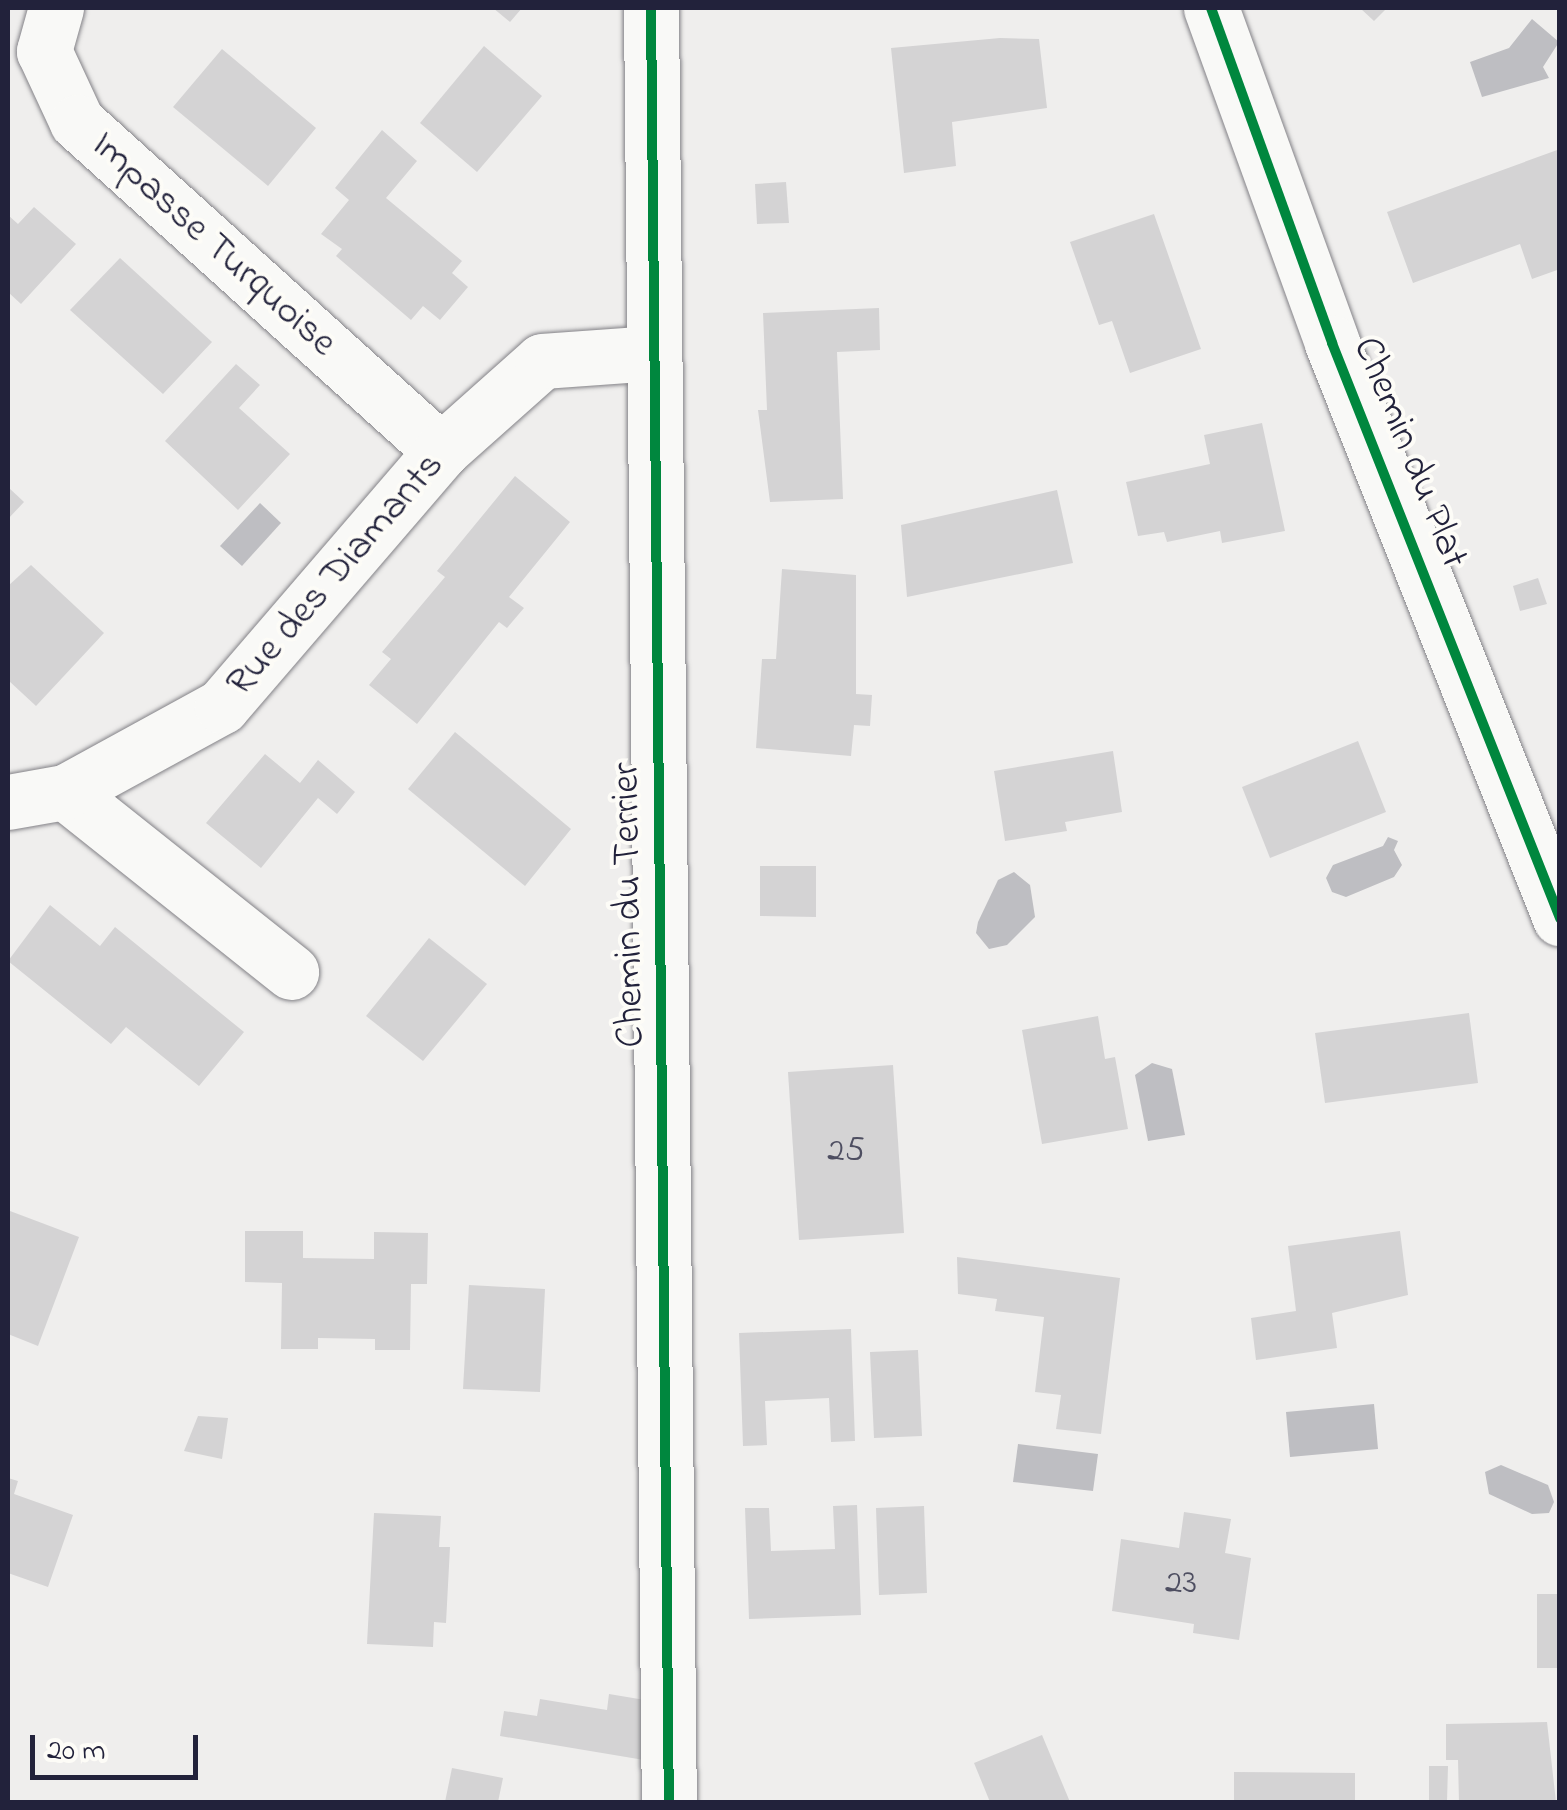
<!DOCTYPE html>
<style>
body{margin:0}
#map{position:relative;width:1567px;height:1810px;overflow:hidden;background:#efeeed;font-family:"Indie Flower",sans-serif}
div>[style]{position:absolute}
[style*='--x']{left:calc(var(--x)*1px);top:calc(var(--y)*1px);width:calc(var(--w)*1px);rotate:calc(var(--a)*1deg)}
.water>*{inset:0;background:#bebec2}
.building>*{inset:0;background:#d4d3d4}
.roads{filter:drop-shadow(0 0 2px #838287) drop-shadow(0 0 2px #838287)}
.minor>*{height:55px;margin:-27.5px;padding:0 27.5px;transform-origin:27.5px;border-radius:27.5px;background:#f9f9f7}
.cycleway>*{height:10px;margin:-5px;padding:0 5px;transform-origin:5px;border-radius:5px;background:#00873e}
span{translate:-50% -50%;white-space:nowrap;text-align:center;line-height:1.15;-webkit-text-stroke:8px #fdfcf7;paint-order:stroke}
.number-label{font-size:35px;color:#4e4e61}
.number-label span{-webkit-text-stroke-width:0}
.street-label{font-size:40px;color:#22223b}
.frame{position:absolute;inset:0;border:10px solid #22223b;pointer-events:none}
.scale{position:absolute;left:30px;top:1735px;width:168px;height:45px;box-sizing:border-box;border:5px solid #22223b;border-top:0;padding-left:12px;font-size:30px;line-height:35px;white-space:nowrap;color:#22223b;-webkit-text-stroke:8px #fdfcf7;paint-order:stroke}
</style>
<div id="map">
<div class="water">
<div style="clip-path:polygon(1532px 19px,1559px 42px,1543px 67px,1549px 78px,1482px 97px,1470px 62px,1509px 48px)"></div>
<div style="clip-path:polygon(260px 503px,281px 523px,242px 566px,220px 546px)"></div>
<div style="clip-path:polygon(1388px 837px,1398px 841px,1394px 850px,1402px 865px,1394px 877px,1346px 897px,1332px 892px,1326px 878px,1333px 865px,1383px 846px)"></div>
<div style="clip-path:polygon(1014px 872px,1030px 885px,1035px 917px,1007px 945px,989px 949px,976px 933px,978px 922px,998px 880px)"></div>
<div style="clip-path:polygon(1152px 1063px,1172px 1069px,1185px 1135px,1148px 1141px,1135px 1075px)"></div>
<div style="clip-path:polygon(1374px 1404px,1378px 1449px,1290px 1457px,1286px 1412px)"></div>
<div style="clip-path:polygon(1018px 1444px,1098px 1454px,1093px 1491px,1013px 1482px)"></div>
<div style="clip-path:polygon(1501px 1465px,1548px 1485px,1554px 1502px,1549px 1513px,1532px 1514px,1489px 1494px,1485px 1472px)"></div>
</div>
<div class="building">
<div style="clip-path:polygon(493px 8px,522px 8px,510px 22px)"></div>
<div style="clip-path:polygon(1360px 8px,1387px 8px,1374px 21px)"></div>
<div style="clip-path:polygon(1000px 38px,1039px 39px,1047px 108px,952px 122px,956px 166px,904px 173px,891px 48px)"></div>
<div style="clip-path:polygon(484px 46px,542px 96px,477px 172px,420px 123px)"></div>
<div style="clip-path:polygon(222px 49px,316px 128px,268px 186px,173px 107px)"></div>
<div style="clip-path:polygon(382px 130px,417px 161px,386px 198px,462px 261px,452px 273px,468px 287px,440px 320px,423px 306px,411px 320px,336px 256px,342px 249px,321px 234px,349px 200px,335px 188px)"></div>
<div style="clip-path:polygon(1560px 149px,1560px 269px,1532px 279px,1520px 244px,1413px 283px,1387px 212px)"></div>
<div style="clip-path:polygon(786px 182px,789px 223px,757px 224px,755px 184px)"></div>
<div style="clip-path:polygon(34px 207px,76px 244px,21px 304px,8px 292px,8px 215px,18px 224px)"></div>
<div style="clip-path:polygon(1154px 214px,1201px 349px,1130px 373px,1112px 321px,1099px 325px,1070px 242px)"></div>
<div style="clip-path:polygon(120px 258px,212px 342px,163px 394px,70px 310px)"></div>
<div style="clip-path:polygon(879px 308px,880px 350px,837px 352px,843px 499px,770px 502px,758px 410px,767px 410px,763px 313px)"></div>
<div style="clip-path:polygon(236px 364px,260px 385px,239px 408px,290px 454px,238px 510px,165px 441px)"></div>
<div style="clip-path:polygon(1262px 423px,1285px 531px,1222px 543px,1220px 531px,1167px 542px,1164px 532px,1138px 536px,1126px 482px,1210px 464px,1204px 435px)"></div>
<div style="clip-path:polygon(515px 476px,570px 522px,509px 597px,524px 608px,507px 628px,499px 622px,417px 724px,369px 685px,391px 659px,382px 652px,445px 577px,437px 571px)"></div>
<div style="clip-path:polygon(8px 487px,24px 502px,8px 519px)"></div>
<div style="clip-path:polygon(1057px 490px,1073px 563px,907px 597px,901px 525px)"></div>
<div style="clip-path:polygon(31px 565px,104px 633px,36px 706px,8px 680px,8px 586px)"></div>
<div style="clip-path:polygon(782px 569px,856px 575px,856px 694px,872px 695px,870px 726px,854px 725px,851px 756px,756px 748px,762px 659px,776px 659px)"></div>
<div style="clip-path:polygon(1538px 578px,1547px 604px,1520px 611px,1513px 586px)"></div>
<div style="clip-path:polygon(455px 732px,571px 829px,525px 886px,408px 789px)"></div>
<div style="clip-path:polygon(1358px 741px,1386px 812px,1270px 858px,1242px 787px)"></div>
<div style="clip-path:polygon(1113px 751px,1122px 812px,1065px 822px,1067px 831px,1005px 841px,994px 771px)"></div>
<div style="clip-path:polygon(265px 754px,300px 783px,318px 760px,355px 792px,337px 814px,318px 798px,261px 868px,206px 823px)"></div>
<div style="clip-path:polygon(760px 866px,816px 866px,816px 917px,760px 916px)"></div>
<div style="clip-path:polygon(50px 905px,100px 946px,115px 927px,244px 1032px,199px 1086px,126px 1027px,111px 1044px,8px 961px)"></div>
<div style="clip-path:polygon(429px 938px,487px 984px,423px 1061px,366px 1016px)"></div>
<div style="clip-path:polygon(1469px 1013px,1478px 1083px,1325px 1103px,1315px 1033px)"></div>
<div style="clip-path:polygon(1098px 1016px,1105px 1059px,1115px 1057px,1128px 1129px,1042px 1144px,1022px 1030px)"></div>
<div style="clip-path:polygon(893px 1065px,904px 1233px,799px 1240px,788px 1072px)"></div>
<div style="clip-path:polygon(10px 1211px,79px 1237px,38px 1346px,8px 1334px)"></div>
<div style="clip-path:polygon(245px 1231px,303px 1231px,303px 1258px,374px 1259px,374px 1232px,428px 1233px,427px 1284px,411px 1284px,410px 1350px,375px 1350px,375px 1339px,318px 1338px,318px 1349px,281px 1349px,282px 1283px,245px 1282px)"></div>
<div style="clip-path:polygon(1400px 1231px,1408px 1295px,1332px 1313px,1337px 1348px,1256px 1360px,1251px 1318px,1296px 1311px,1288px 1246px)"></div>
<div style="clip-path:polygon(957px 1257px,1120px 1278px,1101px 1434px,1056px 1429px,1061px 1395px,1035px 1392px,1044px 1317px,995px 1311px,997px 1299px,958px 1294px)"></div>
<div style="clip-path:polygon(469px 1285px,545px 1289px,540px 1392px,463px 1389px)"></div>
<div style="clip-path:polygon(851px 1329px,855px 1441px,831px 1442px,829px 1398px,765px 1401px,767px 1445px,743px 1446px,739px 1333px)"></div>
<div style="clip-path:polygon(918px 1350px,922px 1436px,874px 1438px,870px 1352px)"></div>
<div style="clip-path:polygon(198px 1416px,228px 1418px,222px 1459px,184px 1451px)"></div>
<div style="clip-path:polygon(8px 1478px,18px 1481px,14px 1494px,73px 1515px,48px 1587px,8px 1573px)"></div>
<div style="clip-path:polygon(857px 1505px,861px 1615px,749px 1619px,745px 1508px,769px 1508px,771px 1551px,835px 1549px,833px 1506px)"></div>
<div style="clip-path:polygon(924px 1506px,927px 1593px,879px 1595px,876px 1508px)"></div>
<div style="clip-path:polygon(1184px 1512px,1231px 1519px,1225px 1553px,1251px 1558px,1239px 1640px,1193px 1633px,1194px 1624px,1112px 1611px,1121px 1539px,1179px 1548px)"></div>
<div style="clip-path:polygon(374px 1513px,441px 1516px,439px 1547px,450px 1547px,446px 1623px,434px 1622px,433px 1647px,367px 1644px)"></div>
<div style="clip-path:polygon(1537px 1594px,1560px 1594px,1560px 1668px,1537px 1668px)"></div>
<div style="clip-path:polygon(609px 1694px,645px 1700px,644px 1760px,500px 1736px,504px 1711px,537px 1716px,540px 1699px,607px 1710px)"></div>
<div style="clip-path:polygon(1547px 1722px,1556px 1802px,1459px 1802px,1458px 1760px,1446px 1760px,1446px 1724px)"></div>
<div style="clip-path:polygon(1042px 1735px,1070px 1802px,990px 1802px,974px 1763px)"></div>
<div style="clip-path:polygon(1429px 1766px,1448px 1766px,1447px 1802px,1429px 1802px)"></div>
<div style="clip-path:polygon(452px 1768px,503px 1778px,498px 1802px,445px 1802px)"></div>
<div style="clip-path:polygon(1234px 1772px,1355px 1773px,1355px 1802px,1234px 1802px)"></div>
</div>
<div class="roads">
<div class="minor">
<div style="--x:56;--y:8;--w:45;--a:105.6"></div>
<div style="--x:44;--y:51;--w:78;--a:65.1"></div>
<div style="--x:77;--y:122;--w:491;--a:42.1"></div>
<div style="--x:651;--y:8;--w:1794;--a:89.43"></div>
<div style="--x:1211;--y:8;--w:356;--a:70.1"></div>
<div style="--x:1332;--y:343;--w:619;--a:68.37"></div>
<div style="--x:65;--y:792;--w:289;--a:38.5"></div>
<div style="--x:8;--y:802;--w:58;--a:-10"></div>
<div style="--x:65;--y:792;--w:179;--a:-28.7"></div>
<div style="--x:222;--y:706;--w:336;--a:-49.3"></div>
<div style="--x:441;--y:451;--w:135;--a:-41.7"></div>
<div style="--x:542;--y:361;--w:112;--a:-4.1"></div>
</div>
</div>
<div class="cycleway">
<div style="--x:651;--y:8;--w:1794;--a:89.43"></div>
<div style="--x:1211;--y:8;--w:356;--a:70.1"></div>
<div style="--x:1332;--y:343;--w:619;--a:68.37"></div>
</div>
<div class="number-label">
<span style="left:846px;top:1152px">25</span>
<span style="left:1181px;top:1584px">23</span>
</div>
<div class="street-label">
<span style="left:213px;top:245px;rotate:42deg">Impasse Turquoise</span>
<span style="left:1409px;top:453px;rotate:68deg">Chemin du Plat</span>
<span style="left:336px;top:575px;rotate:-49deg">Rue des Diamants</span>
<span style="left:630px;top:905px;rotate:-91deg">Chemin du Terrier</span>
</div>
<div class="frame"></div>
<div class="scale">20 m</div>
</div>
